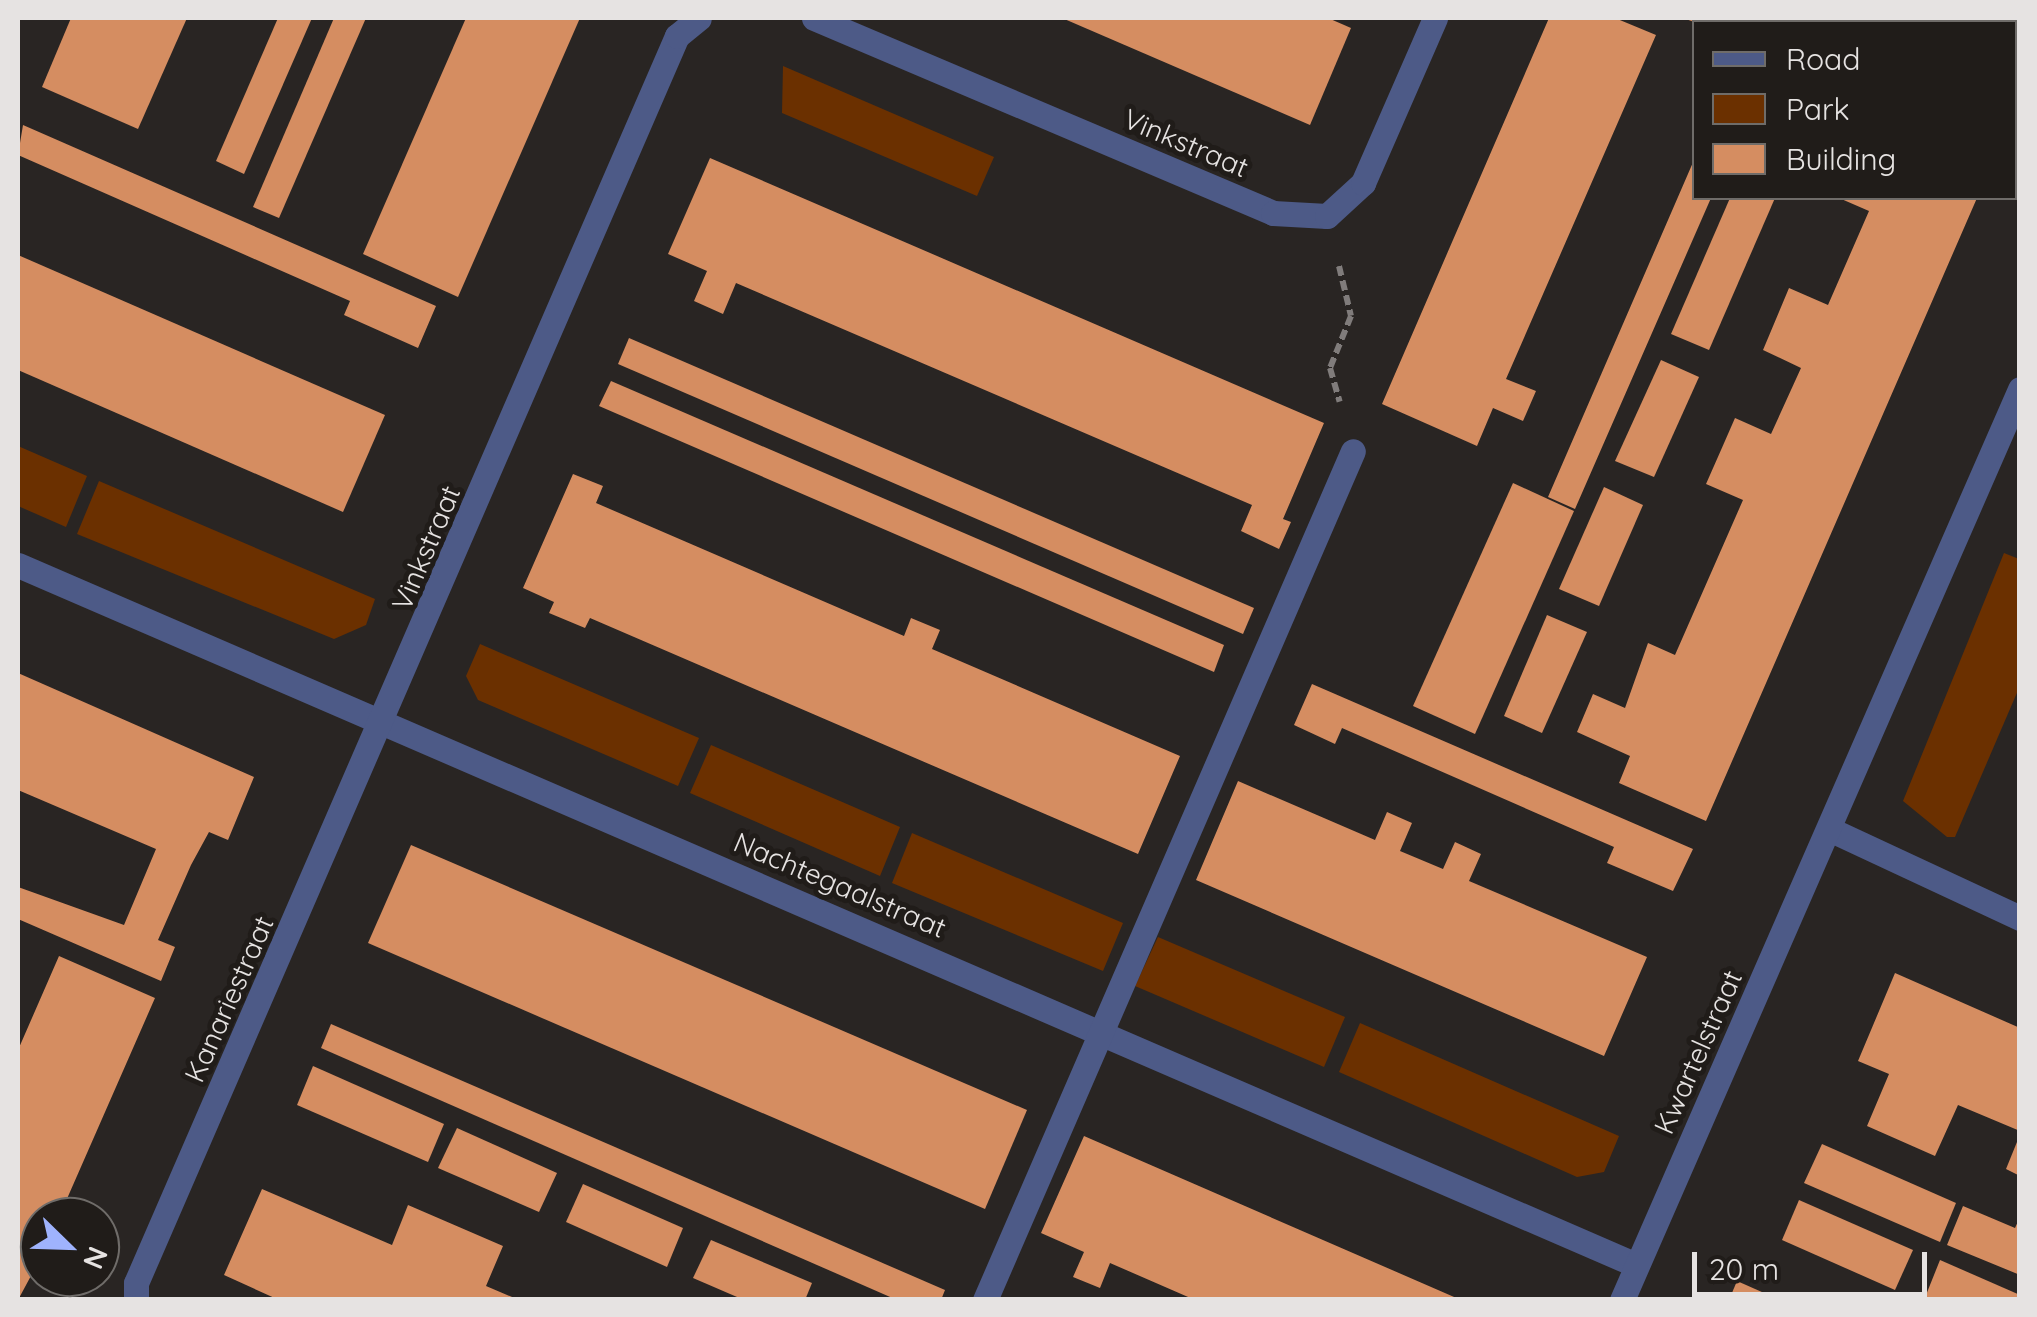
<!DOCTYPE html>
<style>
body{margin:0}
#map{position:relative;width:2037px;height:1317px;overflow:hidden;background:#292523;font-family:Quicksand,sans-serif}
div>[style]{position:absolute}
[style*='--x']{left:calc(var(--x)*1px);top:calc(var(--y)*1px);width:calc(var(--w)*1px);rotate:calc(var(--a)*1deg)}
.green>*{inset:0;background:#6b3000}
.building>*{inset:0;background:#d58d61}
.path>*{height:6px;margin-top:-3px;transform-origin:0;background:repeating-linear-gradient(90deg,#807c7b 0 10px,transparent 0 15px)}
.minor>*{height:25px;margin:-12.5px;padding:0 12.5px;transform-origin:12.5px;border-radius:12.5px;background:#4d5a87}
span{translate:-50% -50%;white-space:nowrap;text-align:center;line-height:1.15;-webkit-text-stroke:10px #201c19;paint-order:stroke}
.street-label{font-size:28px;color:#e6e3e2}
.frame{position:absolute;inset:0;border:20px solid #e6e3e2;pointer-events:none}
.legend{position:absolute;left:1692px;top:20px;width:325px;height:180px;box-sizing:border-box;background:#201c19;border:2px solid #6f6c69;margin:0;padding:12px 18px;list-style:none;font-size:30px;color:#e6e3e2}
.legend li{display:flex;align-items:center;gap:20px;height:50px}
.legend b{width:50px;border:2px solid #6f6c69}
.north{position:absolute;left:20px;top:1197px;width:100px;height:100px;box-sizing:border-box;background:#201c19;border:2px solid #6f6c69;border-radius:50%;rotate:113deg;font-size:28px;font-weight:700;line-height:40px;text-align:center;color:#e6e3e2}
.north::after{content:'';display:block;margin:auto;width:35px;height:45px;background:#9fb3fd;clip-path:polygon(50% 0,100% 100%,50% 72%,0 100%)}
.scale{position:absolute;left:1692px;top:1252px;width:235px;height:45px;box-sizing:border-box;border:5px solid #e6e3e2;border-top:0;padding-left:12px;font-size:30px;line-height:35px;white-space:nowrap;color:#e6e3e2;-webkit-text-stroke:8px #201c19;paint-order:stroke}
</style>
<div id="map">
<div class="green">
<div style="clip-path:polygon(783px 66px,994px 157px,977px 196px,782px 113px)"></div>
<div style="clip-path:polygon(18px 446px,87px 476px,66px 527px,18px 506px)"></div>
<div style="clip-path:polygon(99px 481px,375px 599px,366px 625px,334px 639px,77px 534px)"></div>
<div style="clip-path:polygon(2004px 553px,2019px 559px,2019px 688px,1955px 837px,1947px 837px,1903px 801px)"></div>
<div style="clip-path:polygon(480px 644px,699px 738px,678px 786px,478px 700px,466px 676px)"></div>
<div style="clip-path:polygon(711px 745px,900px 827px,880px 876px,690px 793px)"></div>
<div style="clip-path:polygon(912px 833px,1123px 923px,1103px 971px,892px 883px)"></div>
<div style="clip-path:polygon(1158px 937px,1345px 1017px,1324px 1067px,1135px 986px)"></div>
<div style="clip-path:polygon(1360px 1023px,1619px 1136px,1604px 1172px,1577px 1177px,1339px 1072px)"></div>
</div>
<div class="building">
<div style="clip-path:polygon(71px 18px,187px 18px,138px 129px,42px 87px)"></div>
<div style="clip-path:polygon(278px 18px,312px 18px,244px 174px,216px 161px)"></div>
<div style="clip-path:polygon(334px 18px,366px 18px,279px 218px,253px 207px)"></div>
<div style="clip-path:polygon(466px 18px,580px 18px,458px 297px,363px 254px)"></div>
<div style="clip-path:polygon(1062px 18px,1328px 18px,1351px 28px,1310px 125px)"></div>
<div style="clip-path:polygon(1549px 18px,1615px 18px,1656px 35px,1506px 379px,1536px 391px,1523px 421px,1493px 408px,1477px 446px,1382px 404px)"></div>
<div style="clip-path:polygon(1683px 18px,1791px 18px,1803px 22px,1694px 22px)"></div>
<div style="clip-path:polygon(23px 125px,436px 306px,418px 348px,344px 315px,350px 301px,18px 155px)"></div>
<div style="clip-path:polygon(710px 158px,1324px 423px,1283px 519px,1291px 522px,1279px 549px,1241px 531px,1252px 505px,736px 283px,723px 314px,694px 301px,707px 271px,668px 254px)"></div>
<div style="clip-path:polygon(1694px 160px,1694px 198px,1711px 198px,1575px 509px,1548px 497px)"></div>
<div style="clip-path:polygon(1730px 198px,1775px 198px,1709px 350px,1671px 334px)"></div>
<div style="clip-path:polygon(1839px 198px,1977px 198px,1706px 821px,1619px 783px,1630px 756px,1577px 732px,1593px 694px,1625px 708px,1648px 643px,1675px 655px,1743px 500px,1706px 484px,1721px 450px,1735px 418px,1771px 434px,1801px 368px,1763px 350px,1789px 288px,1828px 305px,1869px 211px)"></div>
<div style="clip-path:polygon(18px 255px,385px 415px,343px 512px,18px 370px)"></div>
<div style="clip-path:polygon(629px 338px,1254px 608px,1243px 634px,618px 364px)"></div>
<div style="clip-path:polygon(1661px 360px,1699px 377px,1654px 477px,1615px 461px)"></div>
<div style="clip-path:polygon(611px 381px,1224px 645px,1214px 672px,599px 406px)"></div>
<div style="clip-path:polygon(573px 474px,603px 486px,596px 503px,904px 636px,911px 618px,940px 630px,932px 649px,1180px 756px,1138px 854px,590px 618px,585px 628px,549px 613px,554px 602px,523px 588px)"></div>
<div style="clip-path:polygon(1513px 483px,1574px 511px,1475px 734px,1413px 706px)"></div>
<div style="clip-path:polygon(1604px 487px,1643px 505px,1599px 606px,1559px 589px)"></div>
<div style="clip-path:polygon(1547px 615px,1587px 632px,1542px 733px,1504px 716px)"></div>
<div style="clip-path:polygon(18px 673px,254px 777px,228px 840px,209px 832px,191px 865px,158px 940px,175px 947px,161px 981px,18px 919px,18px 887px,124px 925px,156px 849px,18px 790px)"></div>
<div style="clip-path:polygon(1312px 684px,1693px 849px,1673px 891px,1607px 863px,1614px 847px,1342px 728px,1335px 744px,1294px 725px)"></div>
<div style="clip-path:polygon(1238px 781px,1375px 840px,1387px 812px,1412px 823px,1400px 851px,1443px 869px,1455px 842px,1481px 854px,1469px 881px,1647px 957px,1604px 1056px,1196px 880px)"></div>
<div style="clip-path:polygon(411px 845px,1027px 1110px,985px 1209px,368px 943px)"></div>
<div style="clip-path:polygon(59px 956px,155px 998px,59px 1217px,40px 1217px,40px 1259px,18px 1300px,18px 1050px)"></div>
<div style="clip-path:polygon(1895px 973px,2020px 1028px,2020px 1131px,1958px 1105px,1935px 1156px,1867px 1126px,1889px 1074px,1858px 1061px)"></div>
<div style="clip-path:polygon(331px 1024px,945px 1290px,941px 1300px,897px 1300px,321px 1048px)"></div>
<div style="clip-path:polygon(313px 1066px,444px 1124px,428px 1162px,297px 1105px)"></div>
<div style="clip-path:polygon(457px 1128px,557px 1173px,539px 1212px,438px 1168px)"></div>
<div style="clip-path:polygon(1084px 1136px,1153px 1166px,1461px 1300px,1195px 1300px,1110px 1263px,1100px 1288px,1073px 1277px,1084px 1252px,1041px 1233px)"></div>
<div style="clip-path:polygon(2019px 1137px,2020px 1137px,2020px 1176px,2006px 1169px)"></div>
<div style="clip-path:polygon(1822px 1144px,1956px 1203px,1940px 1242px,1804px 1183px)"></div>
<div style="clip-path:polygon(583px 1184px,683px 1228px,667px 1267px,566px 1222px)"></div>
<div style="clip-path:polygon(262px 1189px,392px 1245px,408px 1205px,503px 1246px,486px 1286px,519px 1300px,279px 1300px,224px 1275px)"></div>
<div style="clip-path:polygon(1799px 1200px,1913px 1250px,1895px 1290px,1782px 1240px)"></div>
<div style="clip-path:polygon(1963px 1206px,2015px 1228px,2020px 1217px,2020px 1275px,1947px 1245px)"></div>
<div style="clip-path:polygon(711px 1240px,812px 1283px,805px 1300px,744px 1300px,693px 1278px)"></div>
<div style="clip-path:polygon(1940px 1260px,2020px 1295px,2020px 1300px,1924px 1300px)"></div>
<div style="clip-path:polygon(1737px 1281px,1780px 1300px,1729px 1300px)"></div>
</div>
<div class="path">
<div style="--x:1339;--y:266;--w:51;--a:76.5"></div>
<div style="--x:1351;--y:316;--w:56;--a:112"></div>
<div style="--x:1330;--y:368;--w:35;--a:74"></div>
</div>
<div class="minor">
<div style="--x:814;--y:18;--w:499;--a:23"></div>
<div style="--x:1273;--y:213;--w:54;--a:3.2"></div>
<div style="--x:1327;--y:216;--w:49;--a:-42.5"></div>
<div style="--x:1363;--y:183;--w:180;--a:-66.4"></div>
<div style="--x:18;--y:565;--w:1763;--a:23.39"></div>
<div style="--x:1829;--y:829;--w:211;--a:25"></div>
<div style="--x:136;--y:1300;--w:17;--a:-90"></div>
<div style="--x:136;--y:1283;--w:1359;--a:-66.55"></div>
<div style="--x:677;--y:36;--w:28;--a:-39"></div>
<div style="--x:985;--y:1300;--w:925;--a:-66.57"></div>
<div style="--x:1622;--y:1300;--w:994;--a:-66.4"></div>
</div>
<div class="street-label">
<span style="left:1186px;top:143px;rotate:23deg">Vinkstraat</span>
<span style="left:426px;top:548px;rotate:-67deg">Vinkstraat</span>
<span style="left:840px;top:885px;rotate:23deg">Nachtegaalstraat</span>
<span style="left:229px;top:999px;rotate:-66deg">Kanariestraat</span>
<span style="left:1698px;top:1052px;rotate:-66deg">Kwartelstraat</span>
</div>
<div class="frame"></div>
<ul class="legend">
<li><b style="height:12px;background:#4d5a87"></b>Road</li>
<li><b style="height:28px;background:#6b3000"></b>Park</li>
<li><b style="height:28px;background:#d58d61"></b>Building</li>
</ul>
<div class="north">N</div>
<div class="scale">20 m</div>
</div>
